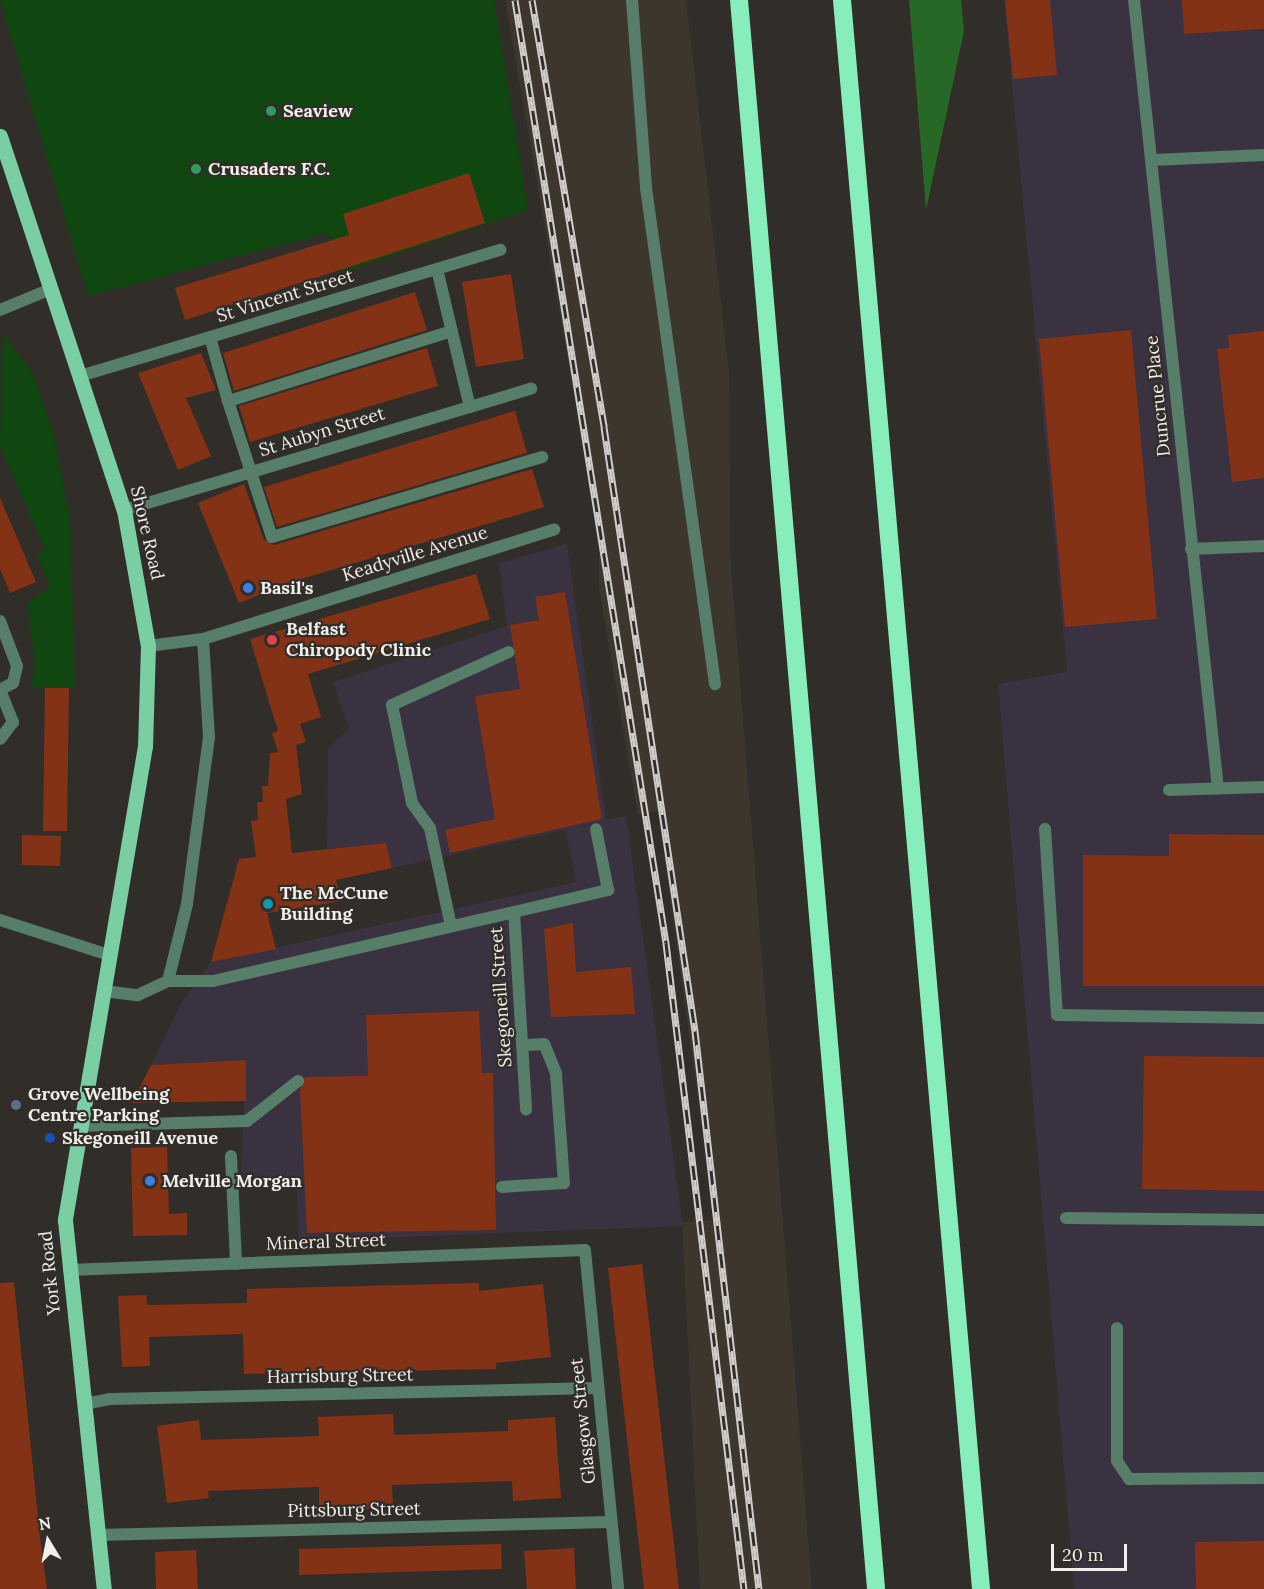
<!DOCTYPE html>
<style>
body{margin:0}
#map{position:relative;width:1264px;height:1589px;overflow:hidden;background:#312d29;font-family:Lora,serif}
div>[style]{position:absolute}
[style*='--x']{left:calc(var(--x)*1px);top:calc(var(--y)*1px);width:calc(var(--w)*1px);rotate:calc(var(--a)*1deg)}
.industrial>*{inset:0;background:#3a3141}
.built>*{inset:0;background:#3d362c}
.green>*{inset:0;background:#104711}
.forest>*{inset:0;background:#276826}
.building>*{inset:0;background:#843216}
.service>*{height:12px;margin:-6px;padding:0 6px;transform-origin:6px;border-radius:6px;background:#577e69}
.minor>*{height:12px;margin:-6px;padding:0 6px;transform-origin:6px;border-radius:6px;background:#577e69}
.tertiary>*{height:12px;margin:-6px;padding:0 6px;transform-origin:6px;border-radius:6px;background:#577e69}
.primary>*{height:15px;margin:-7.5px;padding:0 7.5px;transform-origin:7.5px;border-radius:7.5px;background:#7acea4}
.motorway>*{height:18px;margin:-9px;padding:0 9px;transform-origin:9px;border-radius:9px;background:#87edbb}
.rail>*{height:7px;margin-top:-3.5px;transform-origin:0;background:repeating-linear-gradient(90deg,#312d29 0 14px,#d0cdca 0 28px);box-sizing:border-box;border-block:2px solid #d0cdca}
.dots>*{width:16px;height:16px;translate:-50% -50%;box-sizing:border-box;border:3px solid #312d29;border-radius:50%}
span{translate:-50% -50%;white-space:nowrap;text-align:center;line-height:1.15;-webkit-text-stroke:4.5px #312d29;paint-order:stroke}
.poi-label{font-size:18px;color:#f1efec;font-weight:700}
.left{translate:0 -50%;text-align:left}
.street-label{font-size:18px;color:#f1efec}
.north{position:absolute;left:18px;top:1511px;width:60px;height:60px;-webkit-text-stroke:4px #312d29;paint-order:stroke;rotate:350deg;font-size:16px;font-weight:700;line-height:24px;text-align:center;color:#f1efec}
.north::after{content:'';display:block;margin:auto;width:21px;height:27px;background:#f1efec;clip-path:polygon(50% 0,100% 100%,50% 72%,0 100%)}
.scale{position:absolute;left:1051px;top:1544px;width:76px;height:27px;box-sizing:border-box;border:3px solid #f1efec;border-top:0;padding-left:8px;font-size:18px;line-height:21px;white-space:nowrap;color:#f1efec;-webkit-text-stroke:4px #312d29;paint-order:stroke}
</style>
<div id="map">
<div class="industrial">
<div style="clip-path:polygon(1004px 0,1264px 0,1264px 1589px,1074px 1589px,998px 684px,1067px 672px)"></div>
<div style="clip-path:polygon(567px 544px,606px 820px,626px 816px,683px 1226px,299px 1241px,296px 1183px,240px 1186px,246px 1060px,151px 1065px,182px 1002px,211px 962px,576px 882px,565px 830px,392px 868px,386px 843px,327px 849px,328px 748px,349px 729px,333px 682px,507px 626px,499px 563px)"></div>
</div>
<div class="built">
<div style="clip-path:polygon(505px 0,686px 0,729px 372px,730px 555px,812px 1589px,700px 1589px,682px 1222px,715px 1220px,658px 811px,638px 815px,599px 588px,599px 538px)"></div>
</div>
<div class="green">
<div style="clip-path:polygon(0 0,494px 0,528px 210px,341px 273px,327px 233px,88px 296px)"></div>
<div style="clip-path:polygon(3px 333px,35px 377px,53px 432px,70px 519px,75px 688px,31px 687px,35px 665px,27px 605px,50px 586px,37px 555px,45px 550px,0 447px)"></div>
</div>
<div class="forest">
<div style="clip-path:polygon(909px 0,961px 0,964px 31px,926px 210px)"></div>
</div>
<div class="building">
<div style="clip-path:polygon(1005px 0,1050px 0,1057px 75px,1013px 79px)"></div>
<div style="clip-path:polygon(1182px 0,1264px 0,1264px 29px,1184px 34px)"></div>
<div style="clip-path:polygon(469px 173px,485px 223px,185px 320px,175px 288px,349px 235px,343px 214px)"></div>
<div style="clip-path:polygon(511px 274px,524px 359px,476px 367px,462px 282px)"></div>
<div style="clip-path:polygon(415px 292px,427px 330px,234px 391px,223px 353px)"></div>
<div style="clip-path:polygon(1131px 330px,1157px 619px,1065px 627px,1039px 339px)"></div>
<div style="clip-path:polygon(1264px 331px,1264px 478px,1232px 482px,1217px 349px,1229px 348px,1228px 335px)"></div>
<div style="clip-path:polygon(427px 348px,438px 386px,250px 442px,239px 406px)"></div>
<div style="clip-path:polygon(201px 353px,216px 390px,186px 398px,211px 456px,178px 470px,138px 373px)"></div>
<div style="clip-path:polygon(515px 411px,527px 453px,277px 527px,264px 487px)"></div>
<div style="clip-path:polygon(532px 469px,544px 507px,291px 582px,239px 603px,198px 503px,244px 484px,264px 540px,274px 545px)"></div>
<div style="clip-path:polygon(0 498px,36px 582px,10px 593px,0 569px)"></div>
<div style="clip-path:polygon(476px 574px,490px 619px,308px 674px,321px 717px,300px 724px,306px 742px,296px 745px,302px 794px,286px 799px,292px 853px,386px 843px,392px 868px,336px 880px,342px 901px,267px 913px,276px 949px,211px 962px,239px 859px,256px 857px,251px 821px,258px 820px,257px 802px,263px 802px,262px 786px,268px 786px,270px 753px,278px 752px,272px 733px,278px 731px,250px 639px)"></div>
<div style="clip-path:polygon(565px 592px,602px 819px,450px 853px,445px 830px,495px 819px,475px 696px,520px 689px,510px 625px,539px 620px,535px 597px)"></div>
<div style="clip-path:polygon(45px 688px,69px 688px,67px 831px,43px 831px)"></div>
<div style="clip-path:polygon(1169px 834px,1264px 835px,1264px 986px,1083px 986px,1083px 855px,1169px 856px)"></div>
<div style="clip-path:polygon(22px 835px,61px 836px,60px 866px,22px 865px)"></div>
<div style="clip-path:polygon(573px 923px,576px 972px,631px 967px,635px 1014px,551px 1017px,544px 929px)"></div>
<div style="clip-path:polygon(479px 1011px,482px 1073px,493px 1073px,496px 1230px,307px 1233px,300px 1090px,305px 1077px,368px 1076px,366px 1015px)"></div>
<div style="clip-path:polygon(1144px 1056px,1264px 1057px,1264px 1191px,1142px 1189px)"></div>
<div style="clip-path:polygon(246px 1060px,246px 1101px,132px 1103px,151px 1065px)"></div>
<div style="clip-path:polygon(167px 1147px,169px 1214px,187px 1213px,187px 1235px,133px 1236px,131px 1148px)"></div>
<div style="clip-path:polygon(642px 1264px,647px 1305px,679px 1589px,644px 1589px,619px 1368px,608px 1268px)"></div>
<div style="clip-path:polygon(14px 1282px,40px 1537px,47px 1589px,0 1589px,0 1283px)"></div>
<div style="clip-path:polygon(479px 1283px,479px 1291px,543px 1284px,551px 1357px,496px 1363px,496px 1369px,244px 1374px,243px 1334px,149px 1337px,150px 1366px,122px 1367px,118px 1296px,146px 1295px,147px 1305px,247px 1303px,247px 1289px)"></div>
<div style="clip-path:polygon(393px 1414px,394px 1435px,508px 1431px,508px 1420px,555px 1417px,561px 1498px,513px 1501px,512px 1481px,392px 1485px,393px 1509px,319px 1509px,319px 1487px,208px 1491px,209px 1498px,167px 1503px,157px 1426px,199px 1420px,201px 1440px,319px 1436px,318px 1417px)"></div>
<div style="clip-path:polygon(1264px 1541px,1264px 1589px,1196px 1589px,1195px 1542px)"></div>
<div style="clip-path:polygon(501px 1544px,502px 1569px,299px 1575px,299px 1549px)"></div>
<div style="clip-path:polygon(574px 1548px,576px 1589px,527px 1589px,524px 1551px)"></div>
<div style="clip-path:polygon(196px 1550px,198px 1589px,156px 1589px,155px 1552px)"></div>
</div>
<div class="service">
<div style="--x:632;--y:0;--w:189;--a:85.7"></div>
<div style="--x:646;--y:188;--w:501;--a:82.08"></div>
<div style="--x:452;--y:331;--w:235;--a:162.6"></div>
<div style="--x:228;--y:401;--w:143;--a:72.1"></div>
<div style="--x:272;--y:537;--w:282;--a:-16.5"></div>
<div style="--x:210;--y:337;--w:66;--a:74.3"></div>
<div style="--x:1191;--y:549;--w:73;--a:-2.4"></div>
<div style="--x:1045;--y:829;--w:186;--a:86.3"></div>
<div style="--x:1057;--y:1015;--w:207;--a:0.8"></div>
<div style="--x:514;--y:912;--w:97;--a:-13.2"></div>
<div style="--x:608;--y:890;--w:62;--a:-101.1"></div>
<div style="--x:451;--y:926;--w:100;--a:-102.1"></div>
<div style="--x:430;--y:828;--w:31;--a:-126"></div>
<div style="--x:412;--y:803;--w:100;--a:-101.5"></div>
<div style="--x:392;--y:705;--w:128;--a:-24.4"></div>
<div style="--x:168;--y:981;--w:45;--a:0"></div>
<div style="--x:213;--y:981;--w:309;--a:-12.9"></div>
<div style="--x:514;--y:912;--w:198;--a:86.5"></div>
<div style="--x:103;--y:991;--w:35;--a:7"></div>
<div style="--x:138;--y:995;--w:33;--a:-25"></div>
<div style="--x:168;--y:981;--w:79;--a:-76.1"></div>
<div style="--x:187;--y:904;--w:168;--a:-82.5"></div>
<div style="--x:209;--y:737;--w:98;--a:-93.5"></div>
<div style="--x:247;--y:1121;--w:65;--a:-38.1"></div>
<div style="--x:231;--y:1156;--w:108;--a:87.3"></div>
<div style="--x:502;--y:1187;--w:62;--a:-3.7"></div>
<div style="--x:564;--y:1183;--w:110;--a:-94.2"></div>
<div style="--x:556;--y:1073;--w:31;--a:-112"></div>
<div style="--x:544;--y:1044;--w:22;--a:177"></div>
<div style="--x:1066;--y:1218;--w:198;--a:0.6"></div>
<div style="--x:1117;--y:1328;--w:133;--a:90"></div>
<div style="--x:1117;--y:1461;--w:22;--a:56"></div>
<div style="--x:1129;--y:1479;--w:135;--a:-0.4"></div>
</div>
<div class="minor">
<div style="--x:1134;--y:0;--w:793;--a:83.92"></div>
<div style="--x:1153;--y:160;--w:111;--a:-2.6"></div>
<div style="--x:437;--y:269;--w:142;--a:76.6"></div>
<div style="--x:0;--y:310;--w:55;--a:-22.4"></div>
<div style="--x:80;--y:376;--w:439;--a:-16.7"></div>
<div style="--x:124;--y:510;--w:425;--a:-16.6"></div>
<div style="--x:0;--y:621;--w:48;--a:69.3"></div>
<div style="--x:17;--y:666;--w:17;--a:103"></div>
<div style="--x:13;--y:683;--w:15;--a:152"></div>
<div style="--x:0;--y:690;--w:35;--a:68"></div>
<div style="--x:13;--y:722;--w:21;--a:127"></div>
<div style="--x:148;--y:646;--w:55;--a:-7.3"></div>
<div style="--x:203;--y:639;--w:368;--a:-17.3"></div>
<div style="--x:1169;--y:790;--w:95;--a:-1.8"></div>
<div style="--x:80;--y:1126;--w:167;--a:-1.7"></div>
<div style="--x:69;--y:1270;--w:516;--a:-2.22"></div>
<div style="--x:585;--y:1250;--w:341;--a:84.4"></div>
<div style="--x:84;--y:1404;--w:26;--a:-11"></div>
<div style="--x:110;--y:1399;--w:488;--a:-1.3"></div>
<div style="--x:98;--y:1535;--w:513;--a:-1.45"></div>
</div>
<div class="tertiary">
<div style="--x:0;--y:920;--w:114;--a:17.8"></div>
</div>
<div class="primary">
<div style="--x:0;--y:136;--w:394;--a:71.7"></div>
<div style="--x:124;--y:510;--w:138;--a:80"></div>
<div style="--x:148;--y:646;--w:100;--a:91.7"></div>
<div style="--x:145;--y:746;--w:481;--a:99.6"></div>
<div style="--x:65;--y:1220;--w:371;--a:84"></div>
</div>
<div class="motorway">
<div style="--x:739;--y:0;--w:1595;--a:85.07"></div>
<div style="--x:842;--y:0;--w:1595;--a:85"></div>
</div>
<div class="rail">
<div style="--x:515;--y:0;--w:955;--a:80.9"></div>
<div style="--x:666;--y:943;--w:651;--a:83.12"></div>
<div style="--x:532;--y:0;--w:433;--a:80.4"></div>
<div style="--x:604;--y:427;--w:611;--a:81.43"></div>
<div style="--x:695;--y:1031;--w:562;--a:83.46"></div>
</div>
<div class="dots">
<div style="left:271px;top:111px;background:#2e9e5b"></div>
<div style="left:196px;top:169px;background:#2e9e5b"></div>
<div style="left:248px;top:588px;background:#3f7fe0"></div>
<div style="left:272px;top:640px;background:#e0444e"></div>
<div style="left:268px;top:904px;background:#0f9aa8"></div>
<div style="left:16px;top:1105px;background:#5c6f8a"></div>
<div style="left:50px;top:1138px;background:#1a4fb4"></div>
<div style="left:150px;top:1181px;background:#3f7fe0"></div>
</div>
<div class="poi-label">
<span class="left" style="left:283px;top:111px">Seaview</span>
<span class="left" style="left:208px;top:169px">Crusaders F.C.</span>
<span class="left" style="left:260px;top:588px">Basil's</span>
<span class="left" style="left:286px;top:640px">Belfast<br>Chiropody Clinic</span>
<span class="left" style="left:280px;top:904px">The McCune<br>Building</span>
<span class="left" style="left:28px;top:1105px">Grove Wellbeing<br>Centre Parking</span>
<span class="left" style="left:62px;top:1138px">Skegoneill Avenue</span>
<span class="left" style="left:162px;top:1181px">Melville Morgan</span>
</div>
<div class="street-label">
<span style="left:285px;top:296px;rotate:-17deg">St Vincent Street</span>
<span style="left:1158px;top:396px;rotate:-96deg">Duncrue Place</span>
<span style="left:322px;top:432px;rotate:-17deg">St Aubyn Street</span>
<span style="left:147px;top:533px;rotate:77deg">Shore Road</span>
<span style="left:415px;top:554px;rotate:-17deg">Keadyville Avenue</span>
<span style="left:501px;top:997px;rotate:-94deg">Skegoneill Street</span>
<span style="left:326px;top:1242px;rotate:-2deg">Mineral Street</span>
<span style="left:50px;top:1273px;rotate:-96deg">York Road</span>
<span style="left:340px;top:1376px;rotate:-1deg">Harrisburg Street</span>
<span style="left:583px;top:1421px;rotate:-96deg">Glasgow Street</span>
<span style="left:354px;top:1510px;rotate:-1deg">Pittsburg Street</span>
</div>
<div class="north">N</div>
<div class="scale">20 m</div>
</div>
